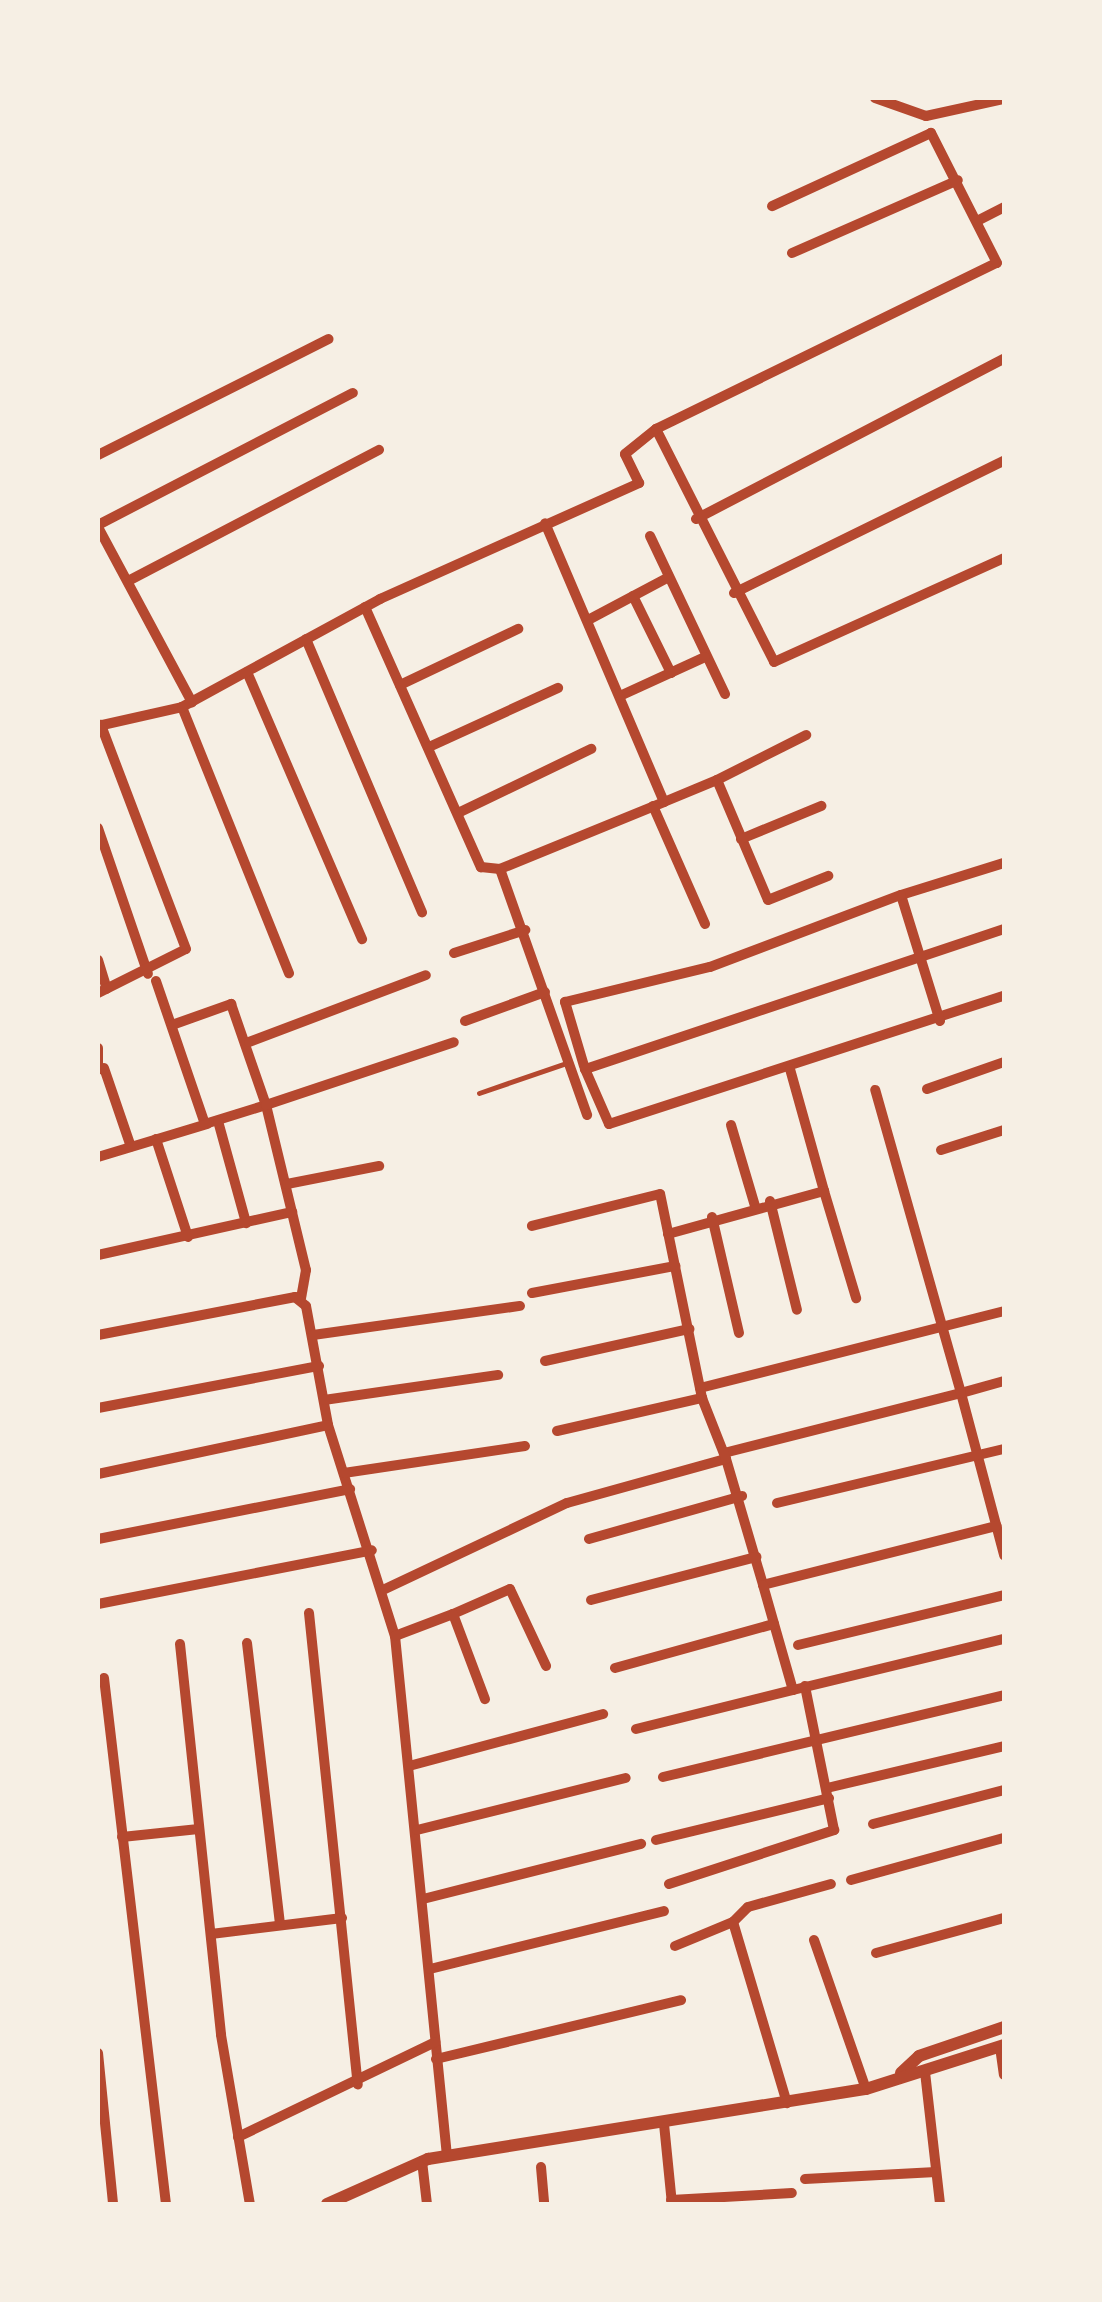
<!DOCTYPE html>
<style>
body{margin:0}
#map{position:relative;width:1102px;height:2302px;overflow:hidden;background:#f6efe4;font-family:"Work Sans",sans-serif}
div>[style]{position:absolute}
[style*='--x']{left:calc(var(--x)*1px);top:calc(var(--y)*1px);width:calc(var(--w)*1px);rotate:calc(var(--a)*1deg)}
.service>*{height:5px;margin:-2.5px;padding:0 2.5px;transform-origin:2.5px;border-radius:2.5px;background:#b5482f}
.minor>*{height:10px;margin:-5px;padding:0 5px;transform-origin:5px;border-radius:5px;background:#b5482f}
.tertiary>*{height:12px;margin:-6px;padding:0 6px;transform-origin:6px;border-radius:6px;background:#b5482f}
span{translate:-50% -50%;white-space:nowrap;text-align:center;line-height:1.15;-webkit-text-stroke:10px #f6efe4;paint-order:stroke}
.frame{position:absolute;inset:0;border:100px solid #f6efe4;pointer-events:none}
</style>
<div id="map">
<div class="service">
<div style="--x:479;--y:1093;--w:92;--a:-19"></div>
</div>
<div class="minor">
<div style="--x:875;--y:98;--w:54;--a:19.4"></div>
<div style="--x:926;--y:116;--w:80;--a:-12.3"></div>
<div style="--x:979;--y:220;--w:28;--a:-27"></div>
<div style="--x:792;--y:253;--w:181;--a:-23.7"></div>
<div style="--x:656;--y:429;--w:261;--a:63.1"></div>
<div style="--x:774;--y:662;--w:252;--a:-24.3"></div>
<div style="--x:98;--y:455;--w:258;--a:-26.7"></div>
<div style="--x:696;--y:519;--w:347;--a:-27.5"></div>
<div style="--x:98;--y:525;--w:287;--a:-27.4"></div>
<div style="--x:98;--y:527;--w:199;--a:61.8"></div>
<div style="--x:650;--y:536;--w:175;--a:64.6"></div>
<div style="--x:130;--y:580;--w:281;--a:-27.6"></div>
<div style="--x:734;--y:593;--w:301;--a:-26.1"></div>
<div style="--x:633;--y:596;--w:86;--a:63.7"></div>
<div style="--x:365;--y:607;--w:285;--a:66"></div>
<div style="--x:481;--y:867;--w:19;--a:6"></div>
<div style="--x:500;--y:869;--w:261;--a:70.5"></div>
<div style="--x:590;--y:619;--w:87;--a:-28"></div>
<div style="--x:306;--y:639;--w:297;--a:67"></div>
<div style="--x:247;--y:672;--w:291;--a:66.7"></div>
<div style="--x:400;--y:685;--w:131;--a:-25.4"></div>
<div style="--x:622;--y:695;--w:91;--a:-24.6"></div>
<div style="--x:182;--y:707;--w:287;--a:68.1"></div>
<div style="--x:98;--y:726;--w:86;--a:-12.7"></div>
<div style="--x:182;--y:707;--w:226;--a:-28.6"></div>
<div style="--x:380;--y:599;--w:284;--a:-24.1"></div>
<div style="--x:639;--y:483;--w:32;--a:-116"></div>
<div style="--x:625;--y:454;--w:40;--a:-39"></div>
<div style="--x:656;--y:429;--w:379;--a:-26"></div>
<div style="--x:997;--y:263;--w:146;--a:-116.9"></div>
<div style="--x:931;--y:133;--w:175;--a:155.3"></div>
<div style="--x:429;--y:747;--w:142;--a:-24.6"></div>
<div style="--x:717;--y:780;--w:100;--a:-26.8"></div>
<div style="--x:664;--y:802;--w:57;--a:-22.5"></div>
<div style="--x:717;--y:780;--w:130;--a:67"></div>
<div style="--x:768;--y:900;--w:65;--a:-21.8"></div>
<div style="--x:653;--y:806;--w:129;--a:66.2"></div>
<div style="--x:458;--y:813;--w:148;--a:-25.7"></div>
<div style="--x:98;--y:828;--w:154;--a:71.1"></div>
<div style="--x:741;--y:839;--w:87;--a:-22.4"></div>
<div style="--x:500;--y:869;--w:177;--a:-22.2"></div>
<div style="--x:664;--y:802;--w:303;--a:-113.1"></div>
<div style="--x:1004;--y:929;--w:442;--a:161.5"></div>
<div style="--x:585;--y:1069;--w:60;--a:66.4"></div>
<div style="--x:609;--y:1124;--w:415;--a:-18"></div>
<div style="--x:454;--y:953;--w:75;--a:-17.9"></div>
<div style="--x:98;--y:960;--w:30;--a:73"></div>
<div style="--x:156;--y:981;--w:151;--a:71.1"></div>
<div style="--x:205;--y:1124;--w:64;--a:-17.3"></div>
<div style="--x:266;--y:1105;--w:170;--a:76.4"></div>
<div style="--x:306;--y:1270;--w:28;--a:100"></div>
<div style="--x:98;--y:993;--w:98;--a:-26.6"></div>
<div style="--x:186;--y:949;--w:240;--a:-110.8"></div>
<div style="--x:465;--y:1021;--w:85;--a:-19.9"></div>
<div style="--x:940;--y:1021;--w:132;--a:-107.2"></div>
<div style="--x:901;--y:895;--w:108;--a:-17.3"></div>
<div style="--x:172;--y:1025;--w:63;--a:-19.6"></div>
<div style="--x:231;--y:1004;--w:107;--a:70.9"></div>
<div style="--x:266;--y:1105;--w:198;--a:-18.5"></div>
<div style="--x:249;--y:1042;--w:189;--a:-20.7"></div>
<div style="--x:98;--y:1048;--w:22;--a:90"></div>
<div style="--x:584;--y:1066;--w:67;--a:-106.5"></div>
<div style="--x:565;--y:1002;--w:149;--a:-13.6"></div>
<div style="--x:710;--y:967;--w:204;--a:-20.7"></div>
<div style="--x:104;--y:1068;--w:83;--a:71.1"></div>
<div style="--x:790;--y:1069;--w:127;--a:74.4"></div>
<div style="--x:927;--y:1089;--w:82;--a:-19.3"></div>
<div style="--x:218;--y:1121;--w:106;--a:74.6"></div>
<div style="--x:731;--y:1125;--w:84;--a:73.5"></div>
<div style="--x:156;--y:1139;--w:103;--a:71.9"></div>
<div style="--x:941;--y:1150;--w:66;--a:-17.6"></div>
<div style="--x:98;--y:1157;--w:114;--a:-16.8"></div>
<div style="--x:287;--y:1184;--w:94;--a:-11.1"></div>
<div style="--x:770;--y:1201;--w:112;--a:76.1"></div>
<div style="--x:712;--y:1217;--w:119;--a:76.9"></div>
<div style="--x:668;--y:1234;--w:162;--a:-15.4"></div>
<div style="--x:824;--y:1191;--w:112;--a:73.3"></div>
<div style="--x:98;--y:1255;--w:199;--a:-12.5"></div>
<div style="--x:532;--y:1293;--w:146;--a:-10.7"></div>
<div style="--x:98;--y:1335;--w:201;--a:-10.9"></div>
<div style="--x:295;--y:1297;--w:14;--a:39"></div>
<div style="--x:306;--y:1306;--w:121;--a:79.5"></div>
<div style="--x:328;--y:1425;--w:221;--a:72.4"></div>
<div style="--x:395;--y:1636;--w:523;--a:84.29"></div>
<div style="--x:313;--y:1335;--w:209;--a:-8"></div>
<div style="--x:545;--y:1361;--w:148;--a:-12.5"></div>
<div style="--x:1004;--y:1381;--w:45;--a:164.4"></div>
<div style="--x:961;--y:1393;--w:168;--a:75.1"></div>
<div style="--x:700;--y:1388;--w:314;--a:-14.2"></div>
<div style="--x:324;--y:1400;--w:176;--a:-8.2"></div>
<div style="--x:98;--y:1408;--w:225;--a:-10.8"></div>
<div style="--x:557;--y:1431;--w:149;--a:-12.8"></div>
<div style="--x:724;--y:1453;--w:244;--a:-14.2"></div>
<div style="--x:961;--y:1393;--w:315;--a:-105.8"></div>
<div style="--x:726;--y:1459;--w:131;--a:73.6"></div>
<div style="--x:763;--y:1585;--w:241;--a:-14.2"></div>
<div style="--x:344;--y:1473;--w:183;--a:-8.5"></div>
<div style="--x:98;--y:1474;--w:235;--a:-12"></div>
<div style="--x:777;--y:1503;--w:233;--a:-13.4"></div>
<div style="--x:98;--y:1539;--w:257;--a:-11.2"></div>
<div style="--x:589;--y:1539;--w:159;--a:-15.7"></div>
<div style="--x:763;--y:1585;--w:109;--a:74.1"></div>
<div style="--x:793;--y:1690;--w:217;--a:-13.6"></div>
<div style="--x:385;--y:1589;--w:201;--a:-25.3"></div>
<div style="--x:567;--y:1503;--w:165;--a:-15.5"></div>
<div style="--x:726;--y:1459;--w:66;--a:-111.5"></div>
<div style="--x:702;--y:1398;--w:208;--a:-101.6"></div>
<div style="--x:660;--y:1194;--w:132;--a:166"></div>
<div style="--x:591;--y:1600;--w:171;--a:-14.6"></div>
<div style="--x:98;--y:1604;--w:279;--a:-11.1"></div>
<div style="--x:309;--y:1613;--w:474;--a:84.1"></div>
<div style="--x:453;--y:1614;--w:62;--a:-23.7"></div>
<div style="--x:510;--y:1589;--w:85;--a:64.9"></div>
<div style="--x:395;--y:1636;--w:62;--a:-20.8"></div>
<div style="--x:453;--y:1614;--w:91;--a:69.4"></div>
<div style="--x:247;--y:1643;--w:283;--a:83.3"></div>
<div style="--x:180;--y:1644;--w:393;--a:84"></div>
<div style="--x:221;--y:2035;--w:171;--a:80.3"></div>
<div style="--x:798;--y:1645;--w:212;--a:-13.6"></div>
<div style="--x:615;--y:1668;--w:165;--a:-15.5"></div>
<div style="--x:104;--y:1678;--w:530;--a:83.28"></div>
<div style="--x:636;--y:1729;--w:162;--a:-14"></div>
<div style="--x:409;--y:1766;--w:201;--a:-15"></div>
<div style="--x:663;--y:1777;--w:351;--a:-13.5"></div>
<div style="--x:827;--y:1788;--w:182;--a:-13.3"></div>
<div style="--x:873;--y:1824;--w:135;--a:-14.5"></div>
<div style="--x:417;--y:1830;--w:215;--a:-14"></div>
<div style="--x:122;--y:1837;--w:77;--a:-5.9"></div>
<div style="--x:656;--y:1840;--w:178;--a:-13.6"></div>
<div style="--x:851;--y:1880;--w:159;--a:-15.4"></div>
<div style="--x:669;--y:1884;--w:174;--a:-18.1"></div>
<div style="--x:834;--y:1830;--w:147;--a:-101.4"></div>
<div style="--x:423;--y:1899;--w:225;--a:-14.2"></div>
<div style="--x:733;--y:1922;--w:21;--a:-45"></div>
<div style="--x:748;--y:1907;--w:86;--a:-15.5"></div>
<div style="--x:211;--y:1934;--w:132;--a:-7"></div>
<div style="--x:814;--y:1940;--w:158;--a:70.8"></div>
<div style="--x:675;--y:1946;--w:63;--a:-22.5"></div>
<div style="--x:733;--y:1922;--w:189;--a:73.4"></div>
<div style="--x:876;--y:1953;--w:133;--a:-15.3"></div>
<div style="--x:430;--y:1969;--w:241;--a:-13.9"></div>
<div style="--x:1000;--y:2047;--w:28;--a:82"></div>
<div style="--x:98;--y:2053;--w:152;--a:84.3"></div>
<div style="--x:436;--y:2059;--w:252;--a:-13.5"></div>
<div style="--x:925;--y:2072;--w:133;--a:83.5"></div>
<div style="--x:664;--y:2124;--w:80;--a:84.3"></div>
<div style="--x:238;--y:2137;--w:219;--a:-25.7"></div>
<div style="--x:422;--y:2161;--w:43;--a:83.4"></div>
<div style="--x:541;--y:2167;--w:37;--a:85"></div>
<div style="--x:805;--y:2179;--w:131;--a:-3.1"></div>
<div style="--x:671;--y:2200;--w:121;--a:-3.3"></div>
</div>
<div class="tertiary">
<div style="--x:901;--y:2073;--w:25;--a:-43"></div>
<div style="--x:919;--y:2056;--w:90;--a:-18.8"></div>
<div style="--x:327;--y:2204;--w:111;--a:-24"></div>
<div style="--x:428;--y:2159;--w:444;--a:-9.1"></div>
<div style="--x:866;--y:2089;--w:145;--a:-17.7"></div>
</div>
<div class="frame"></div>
</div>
